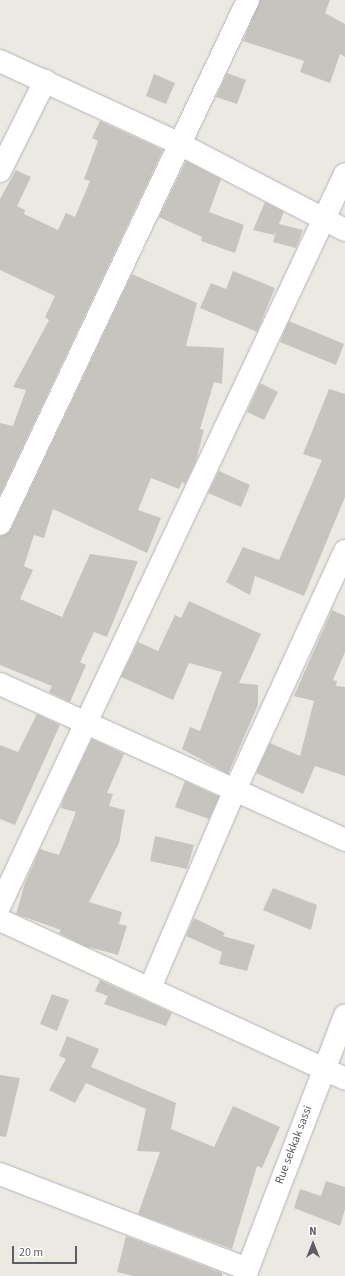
<!DOCTYPE html>
<style>
body{margin:0}
#map{position:relative;width:345px;height:1276px;overflow:hidden;background:#ece9e3;font-family:"Source Sans 3",sans-serif}
div>[style]{position:absolute}
[style*='--x']{left:calc(var(--x)*1px);top:calc(var(--y)*1px);width:calc(var(--w)*1px);rotate:calc(var(--a)*1deg)}
.building>*{inset:0;background:#c7c4c0}
.roads{filter:drop-shadow(0 0 1px #b0b3b7) drop-shadow(0 0 1px #b0b3b7)}
.street>*{height:22px;margin:-11px;padding:0 11px;transform-origin:11px;border-radius:11px;background:#fff}
.secondary>*{height:22px;margin:-11px;padding:0 11px;transform-origin:11px;border-radius:11px;background:#fff}
span{translate:-50% -50%;white-space:nowrap;text-align:center;line-height:1.15;-webkit-text-stroke:3.5px #fff;paint-order:stroke}
.street-label{font-size:12px;color:#5b5e62}
.north{position:absolute;left:293px;top:1224px;width:40px;height:40px;-webkit-text-stroke:3px #fff;paint-order:stroke;rotate:0deg;font-size:11px;font-weight:700;line-height:16px;text-align:center;color:#5b5e62}
.north::after{content:'';display:block;margin:auto;width:14px;height:18px;background:#5b5e62;clip-path:polygon(50% 0,100% 100%,50% 72%,0 100%)}
.scale{position:absolute;left:12px;top:1246px;width:65px;height:18px;box-sizing:border-box;border:2px solid #5b5e62;border-top:0;padding-left:5px;font-size:12px;line-height:14px;white-space:nowrap;color:#5b5e62;-webkit-text-stroke:3px #fff;paint-order:stroke}
</style>
<div id="map">
<div class="building">
<div style="clip-path:polygon(260px 0,330px 0,325px 13px,345px 24px,345px 57px,340px 54px,330px 83px,300px 72px,304px 61px,243px 41px)"></div>
<div style="clip-path:polygon(227px 73px,246px 80px,237px 104px,216px 97px)"></div>
<div style="clip-path:polygon(154px 74px,175px 83px,166px 104px,146px 96px)"></div>
<div style="clip-path:polygon(100px 121px,163px 150px,0 495px,0 423px,13px 426px,26px 390px,13px 387px,49px 320px,45px 317px,55px 296px,0 270px,0 199px,16px 170px,31px 177px,17px 206px,25px 210px,24px 214px,58px 230px,66px 213px,75px 217px,90px 181px,84px 179px,98px 141px,92px 138px)"></div>
<div style="clip-path:polygon(186px 161px,221px 179px,209px 212px,244px 225px,235px 253px,201px 241px,202px 237px,159px 217px)"></div>
<div style="clip-path:polygon(265px 202px,284px 212px,279px 224px,303px 230px,296px 248px,273px 242px,276px 231px,274px 235px,253px 230px)"></div>
<div style="clip-path:polygon(233px 271px,275px 288px,257px 332px,200px 308px,211px 283px,226px 289px)"></div>
<div style="clip-path:polygon(132px 274px,197px 303px,186px 346px,224px 348px,222px 384px,214px 382px,200px 429px,204px 430px,196px 461px,185px 484px,182px 482px,179px 489px,151px 478px,138px 510px,161px 518px,147px 553px,53px 509px,44px 538px,34px 535px,24px 566px,33px 570px,20px 599px,62px 617px,90px 554px,138px 561px,107px 637px,94px 632px,80px 662px,86px 665px,70px 702px,49px 692px,52px 686px,0 665px,0 536px,11px 529px)"></div>
<div style="clip-path:polygon(289px 321px,344px 344px,336px 365px,280px 342px)"></div>
<div style="clip-path:polygon(260px 383px,278px 392px,264px 420px,247px 412px)"></div>
<div style="clip-path:polygon(329px 389px,345px 394px,345px 497px,304px 596px,255px 576px,250px 595px,226px 582px,243px 547px,279px 560px,322px 460px,303px 454px)"></div>
<div style="clip-path:polygon(219px 471px,250px 485px,241px 507px,208px 493px)"></div>
<div style="clip-path:polygon(189px 601px,261px 634px,239px 683px,258px 685px,258px 705px,228px 774px,182px 749px,190px 727px,200px 731px,222px 672px,189px 663px,173px 700px,121px 677px,138px 642px,158px 651px,175px 615px,181px 618px)"></div>
<div style="clip-path:polygon(332px 610px,345px 616px,345px 652px,333px 680px,337px 681px,336px 686px,345px 687px,345px 776px,315px 766px,303px 794px,256px 773px,270px 743px,300px 756px,314px 701px,294px 696px)"></div>
<div style="clip-path:polygon(37px 714px,60px 725px,15px 825px,0 819px,0 745px,18px 752px)"></div>
<div style="clip-path:polygon(92px 739px,124px 754px,107px 793px,113px 794px,109px 806px,125px 810px,119px 843px,89px 902px,122px 912px,119px 924px,127px 926px,118px 955px,85px 946px,59px 933px,61px 930px,16px 914px,25px 883px,40px 849px,59px 855px,76px 812px,61px 808px,64px 798px)"></div>
<div style="clip-path:polygon(185px 781px,219px 797px,209px 819px,175px 807px)"></div>
<div style="clip-path:polygon(155px 836px,194px 845px,187px 869px,150px 861px)"></div>
<div style="clip-path:polygon(273px 888px,317px 905px,311px 930px,263px 910px)"></div>
<div style="clip-path:polygon(194px 918px,225px 933px,223px 936px,255px 945px,247px 971px,219px 964px,222px 952px,186px 936px)"></div>
<div style="clip-path:polygon(100px 980px,172px 1013px,166px 1026px,104px 1004px,108px 996px,95px 991px)"></div>
<div style="clip-path:polygon(52px 994px,69px 1000px,57px 1031px,40px 1024px)"></div>
<div style="clip-path:polygon(67px 1036px,99px 1049px,91px 1067px,176px 1103px,171px 1129px,214px 1147px,233px 1106px,280px 1127px,262px 1168px,257px 1166px,232px 1249px,138px 1214px,160px 1152px,137px 1151px,146px 1109px,86px 1083px,75px 1103px,49px 1090px,66px 1059px,59px 1056px)"></div>
<div style="clip-path:polygon(0 1075px,20px 1078px,6px 1137px,0 1136px)"></div>
<div style="clip-path:polygon(326px 1181px,345px 1187px,345px 1209px,340px 1226px,294px 1208px,300px 1189px,321px 1196px)"></div>
<div style="clip-path:polygon(126px 1236px,222px 1273px,222px 1276px,134px 1276px,117px 1272px)"></div>
</div>
<div class="roads">
<div class="street">
<div style="--x:0;--y:61;--w:196;--a:24.7"></div>
<div style="--x:178;--y:143;--w:188;--a:27.5"></div>
<div style="--x:0;--y:171;--w:101;--a:-63.4"></div>
<div style="--x:0;--y:524;--w:580;--a:-64.67"></div>
<div style="--x:0;--y:684;--w:379;--a:24.3"></div>
<div style="--x:0;--y:905;--w:808;--a:-64.73"></div>
<div style="--x:0;--y:920;--w:380;--a:24.7"></div>
<div style="--x:150;--y:988;--w:215;--a:-66.8"></div>
<div style="--x:235;--y:790;--w:263;--a:-65.3"></div>
<div style="--x:0;--y:1174;--w:265;--a:21"></div>
</div>
<div class="secondary">
<div style="--x:245;--y:1276;--w:279;--a:-69"></div>
</div>
</div>
<div class="street-label">
<span style="left:294px;top:1145px;rotate:-69deg">Rue sekkak sassi</span>
</div>
<div class="north">N</div>
<div class="scale">20 m</div>
</div>
